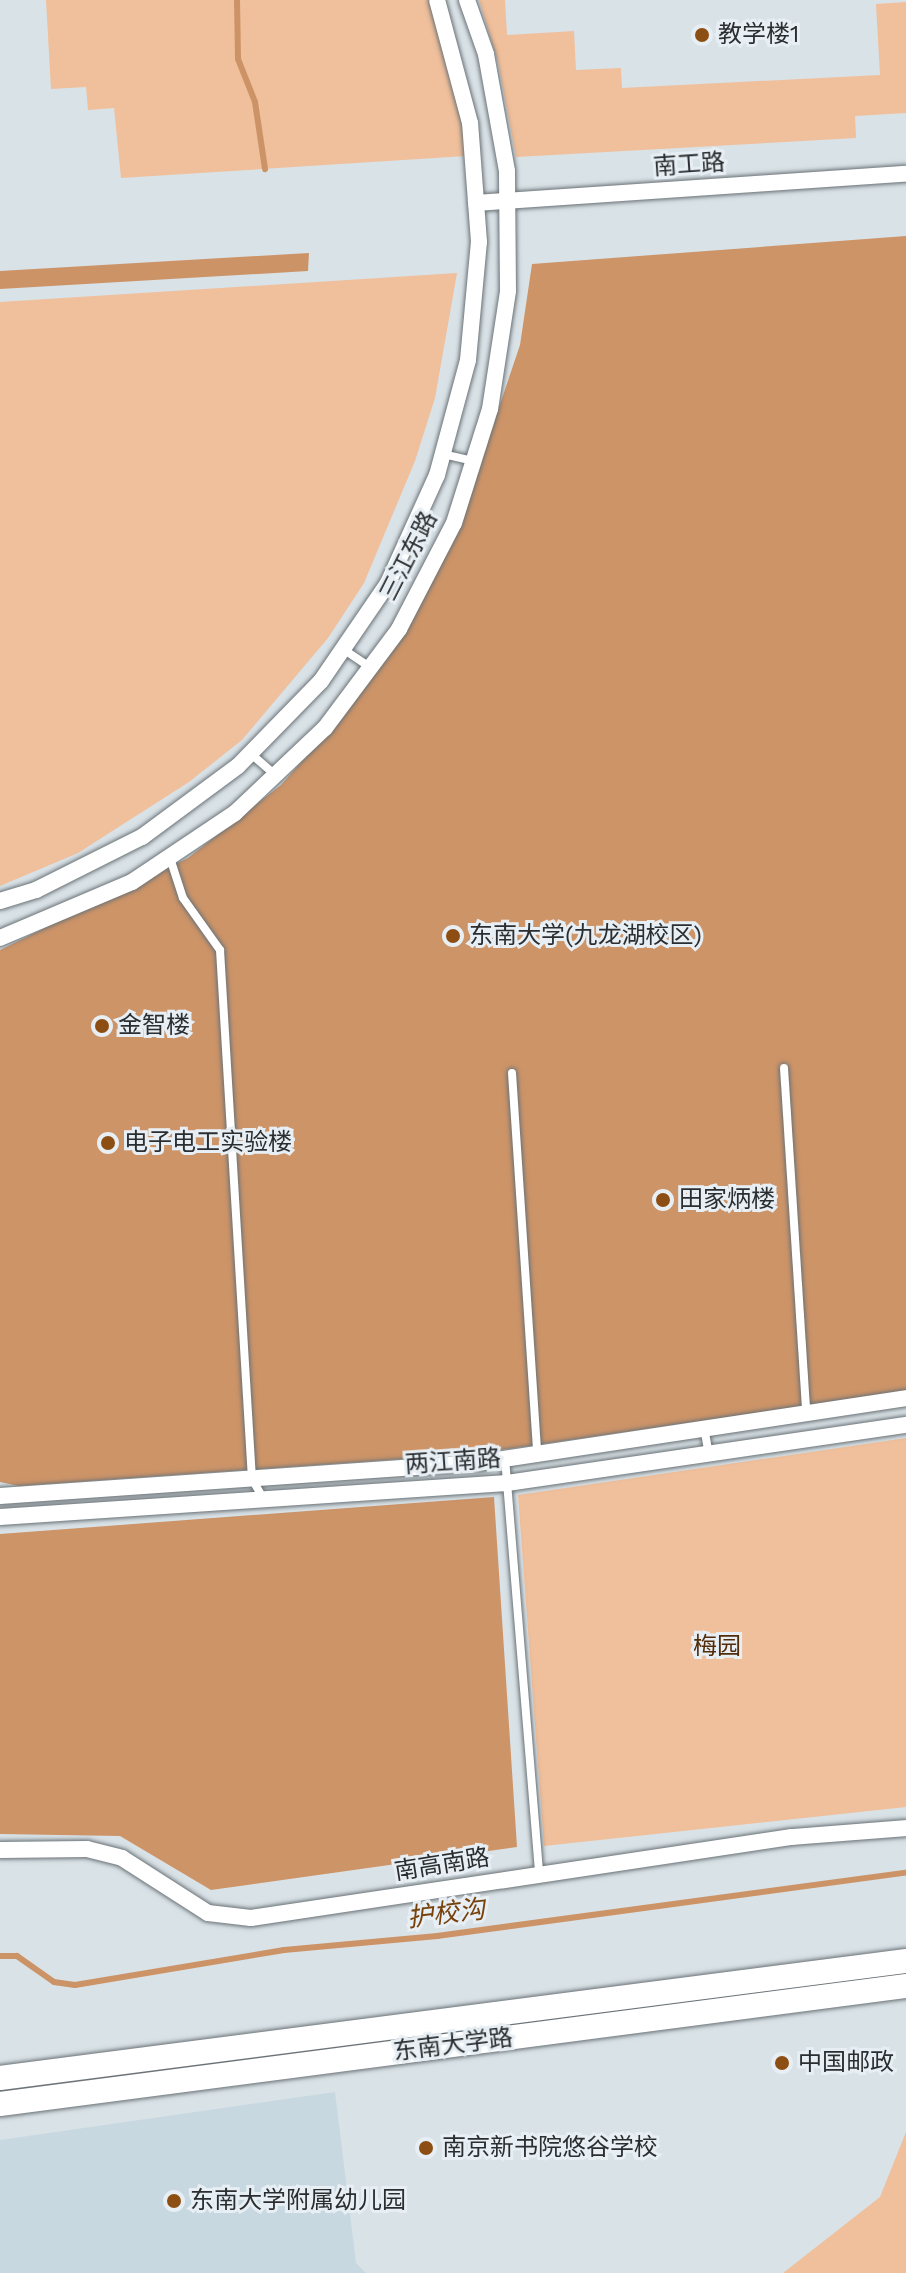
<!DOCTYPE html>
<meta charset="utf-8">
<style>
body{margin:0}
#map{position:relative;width:906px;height:2273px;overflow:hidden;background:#d9e2e7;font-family:"Work Sans","Noto Sans SC",sans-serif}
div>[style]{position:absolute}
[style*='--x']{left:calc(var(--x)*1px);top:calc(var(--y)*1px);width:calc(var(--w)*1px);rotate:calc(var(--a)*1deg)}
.built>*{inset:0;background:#c8d8e1}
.green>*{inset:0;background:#f0bf9b}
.forest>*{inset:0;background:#cd9468}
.water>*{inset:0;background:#cc9367}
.stream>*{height:6px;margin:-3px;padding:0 3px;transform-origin:3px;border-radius:3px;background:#cc9367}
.roads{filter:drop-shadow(0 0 2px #6a7276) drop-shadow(0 0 2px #6a7276)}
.lane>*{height:8px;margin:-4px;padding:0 4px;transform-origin:4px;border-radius:4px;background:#fff}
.street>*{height:16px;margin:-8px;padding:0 8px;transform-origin:8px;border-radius:8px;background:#fff}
.secondary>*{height:24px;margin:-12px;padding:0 12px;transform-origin:12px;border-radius:12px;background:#fff}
.dots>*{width:22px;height:22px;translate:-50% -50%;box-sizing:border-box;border:4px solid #e7eff5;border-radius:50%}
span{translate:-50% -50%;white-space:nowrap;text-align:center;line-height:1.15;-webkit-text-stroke:6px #e7eff5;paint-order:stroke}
.poi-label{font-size:24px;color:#2b2e30}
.left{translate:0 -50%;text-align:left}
.street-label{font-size:24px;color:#2b2e30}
.park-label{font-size:24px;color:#522c09}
.water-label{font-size:26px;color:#77410c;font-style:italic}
</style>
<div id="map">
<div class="built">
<div style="clip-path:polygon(335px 2092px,356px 2263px,366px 2273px,0 2273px,0 2140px)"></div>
</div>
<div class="green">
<div style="clip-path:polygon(46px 0,430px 0,463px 123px,466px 156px,121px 178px,114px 108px,88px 110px,86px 87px,51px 89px)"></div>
<div style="clip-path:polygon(479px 0,505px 0,507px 35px,574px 31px,576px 70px,621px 68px,622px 88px,880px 75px,876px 4px,906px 2px,906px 113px,855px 116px,856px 138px,516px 157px,498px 63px)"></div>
<div style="clip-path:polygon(457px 273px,435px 398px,415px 461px,364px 583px,328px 638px,242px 740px,189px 782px,78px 853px,0 886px,0 302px)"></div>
<div style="clip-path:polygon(906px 1438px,906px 1807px,544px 1846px,518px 1495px)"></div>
<div style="clip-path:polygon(906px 2132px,906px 2273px,783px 2273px,880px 2197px)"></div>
</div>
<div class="forest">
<div style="clip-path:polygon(906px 236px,906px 1391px,473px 1454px,19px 1486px,0 1482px,0 950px,188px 858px,281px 785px,327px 733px,464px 511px,520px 345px,532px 264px)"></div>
<div style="clip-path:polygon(494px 1497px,517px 1847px,211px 1890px,120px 1836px,0 1834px,0 1534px)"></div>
</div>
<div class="water">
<div style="clip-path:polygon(309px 253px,308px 271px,0 289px,0 271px)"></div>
</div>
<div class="stream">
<div style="--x:237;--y:0;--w:59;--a:89"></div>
<div style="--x:238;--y:59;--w:46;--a:68.4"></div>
<div style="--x:255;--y:102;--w:68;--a:81.5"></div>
<div style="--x:0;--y:1956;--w:17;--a:0"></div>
<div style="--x:17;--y:1956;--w:45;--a:35.1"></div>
<div style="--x:54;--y:1982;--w:21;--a:8"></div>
<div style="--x:75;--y:1985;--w:212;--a:-9.5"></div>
<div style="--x:284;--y:1950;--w:154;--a:-5.2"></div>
<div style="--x:437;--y:1936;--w:473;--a:-7.7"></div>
</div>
<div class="roads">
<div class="lane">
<div style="--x:443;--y:454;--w:31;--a:13"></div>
<div style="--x:343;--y:649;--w:32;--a:34"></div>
<div style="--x:250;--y:753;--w:33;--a:41"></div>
<div style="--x:170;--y:858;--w:42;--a:72"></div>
<div style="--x:183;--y:898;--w:64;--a:54.6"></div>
<div style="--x:220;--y:950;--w:530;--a:86.54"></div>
<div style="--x:252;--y:1479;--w:22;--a:60"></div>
<div style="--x:784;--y:1068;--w:345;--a:86.3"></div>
<div style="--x:512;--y:1073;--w:379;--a:86.2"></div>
<div style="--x:704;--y:1427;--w:27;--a:80"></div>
<div style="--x:505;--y:1458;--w:417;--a:85.3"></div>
</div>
<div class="street">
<div style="--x:476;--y:203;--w:431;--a:-3.9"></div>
<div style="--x:0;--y:901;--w:38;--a:-17"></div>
<div style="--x:36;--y:890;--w:119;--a:-26.6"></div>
<div style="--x:142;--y:837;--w:119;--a:-36.5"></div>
<div style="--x:238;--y:766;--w:119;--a:-45.7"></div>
<div style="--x:321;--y:681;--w:119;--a:-55.6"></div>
<div style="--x:388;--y:583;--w:119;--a:-65.6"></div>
<div style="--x:437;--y:475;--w:119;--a:-74.9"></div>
<div style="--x:468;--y:360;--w:119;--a:-84.7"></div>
<div style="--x:479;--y:242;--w:119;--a:-94.3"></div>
<div style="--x:470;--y:123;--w:127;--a:-105"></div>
<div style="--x:0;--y:938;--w:143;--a:-23"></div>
<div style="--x:132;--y:882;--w:124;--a:-33.8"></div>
<div style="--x:235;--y:813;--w:124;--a:-43.4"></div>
<div style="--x:325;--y:728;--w:124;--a:-53.2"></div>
<div style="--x:399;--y:629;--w:119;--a:-62.6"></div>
<div style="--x:454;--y:523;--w:120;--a:-72.5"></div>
<div style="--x:490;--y:409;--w:119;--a:-81.3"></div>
<div style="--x:508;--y:291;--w:120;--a:-90.5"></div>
<div style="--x:507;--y:171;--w:119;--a:-100.2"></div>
<div style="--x:486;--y:54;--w:57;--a:-109.4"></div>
<div style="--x:0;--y:1496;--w:478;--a:-4"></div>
<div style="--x:477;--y:1463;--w:434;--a:-8.6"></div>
<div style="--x:0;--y:1517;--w:508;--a:-3.84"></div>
<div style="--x:507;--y:1483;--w:403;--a:-8.3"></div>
<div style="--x:0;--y:1850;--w:87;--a:-0.7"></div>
<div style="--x:87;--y:1849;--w:36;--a:14"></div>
<div style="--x:122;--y:1858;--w:102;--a:32.6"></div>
<div style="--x:208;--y:1913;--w:43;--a:6.6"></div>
<div style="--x:251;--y:1918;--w:547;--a:-8.52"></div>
<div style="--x:792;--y:1837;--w:114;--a:-4.5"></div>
</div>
<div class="secondary">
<div style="--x:0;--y:2078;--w:914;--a:-7.36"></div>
<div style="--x:0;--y:2104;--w:914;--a:-7.42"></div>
</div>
</div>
<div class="dots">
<div style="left:702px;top:35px;background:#8d4e13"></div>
<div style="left:453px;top:936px;background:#8d4e13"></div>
<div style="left:102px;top:1026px;background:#8d4e13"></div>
<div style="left:108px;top:1143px;background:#8d4e13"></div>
<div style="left:663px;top:1200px;background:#8d4e13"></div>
<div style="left:782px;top:2063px;background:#8d4e13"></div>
<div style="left:426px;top:2148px;background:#8d4e13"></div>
<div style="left:174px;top:2201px;background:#8d4e13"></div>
</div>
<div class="poi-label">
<span class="left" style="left:718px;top:35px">教学楼1</span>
<span class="left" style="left:469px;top:936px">东南大学(九龙湖校区)</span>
<span class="left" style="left:118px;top:1026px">金智楼</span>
<span class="left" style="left:124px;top:1143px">电子电工实验楼</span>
<span class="left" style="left:679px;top:1200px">田家炳楼</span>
<span class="left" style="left:798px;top:2063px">中国邮政</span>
<span class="left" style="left:442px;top:2148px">南京新书院悠谷学校</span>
<span class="left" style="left:190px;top:2201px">东南大学附属幼儿园</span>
</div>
<div class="street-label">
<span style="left:689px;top:165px;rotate:-4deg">南工路</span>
<span style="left:409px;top:556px;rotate:-63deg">三江东路</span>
<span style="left:453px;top:1462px;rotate:-4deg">两江南路</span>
<span style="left:442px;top:1865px;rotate:-9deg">南高南路</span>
<span style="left:453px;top:2045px;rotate:-7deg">东南大学路</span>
</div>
<div class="park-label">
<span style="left:717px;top:1647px">梅园</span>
</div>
<div class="water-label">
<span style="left:446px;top:1914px;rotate:-7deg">护校沟</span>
</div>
</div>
